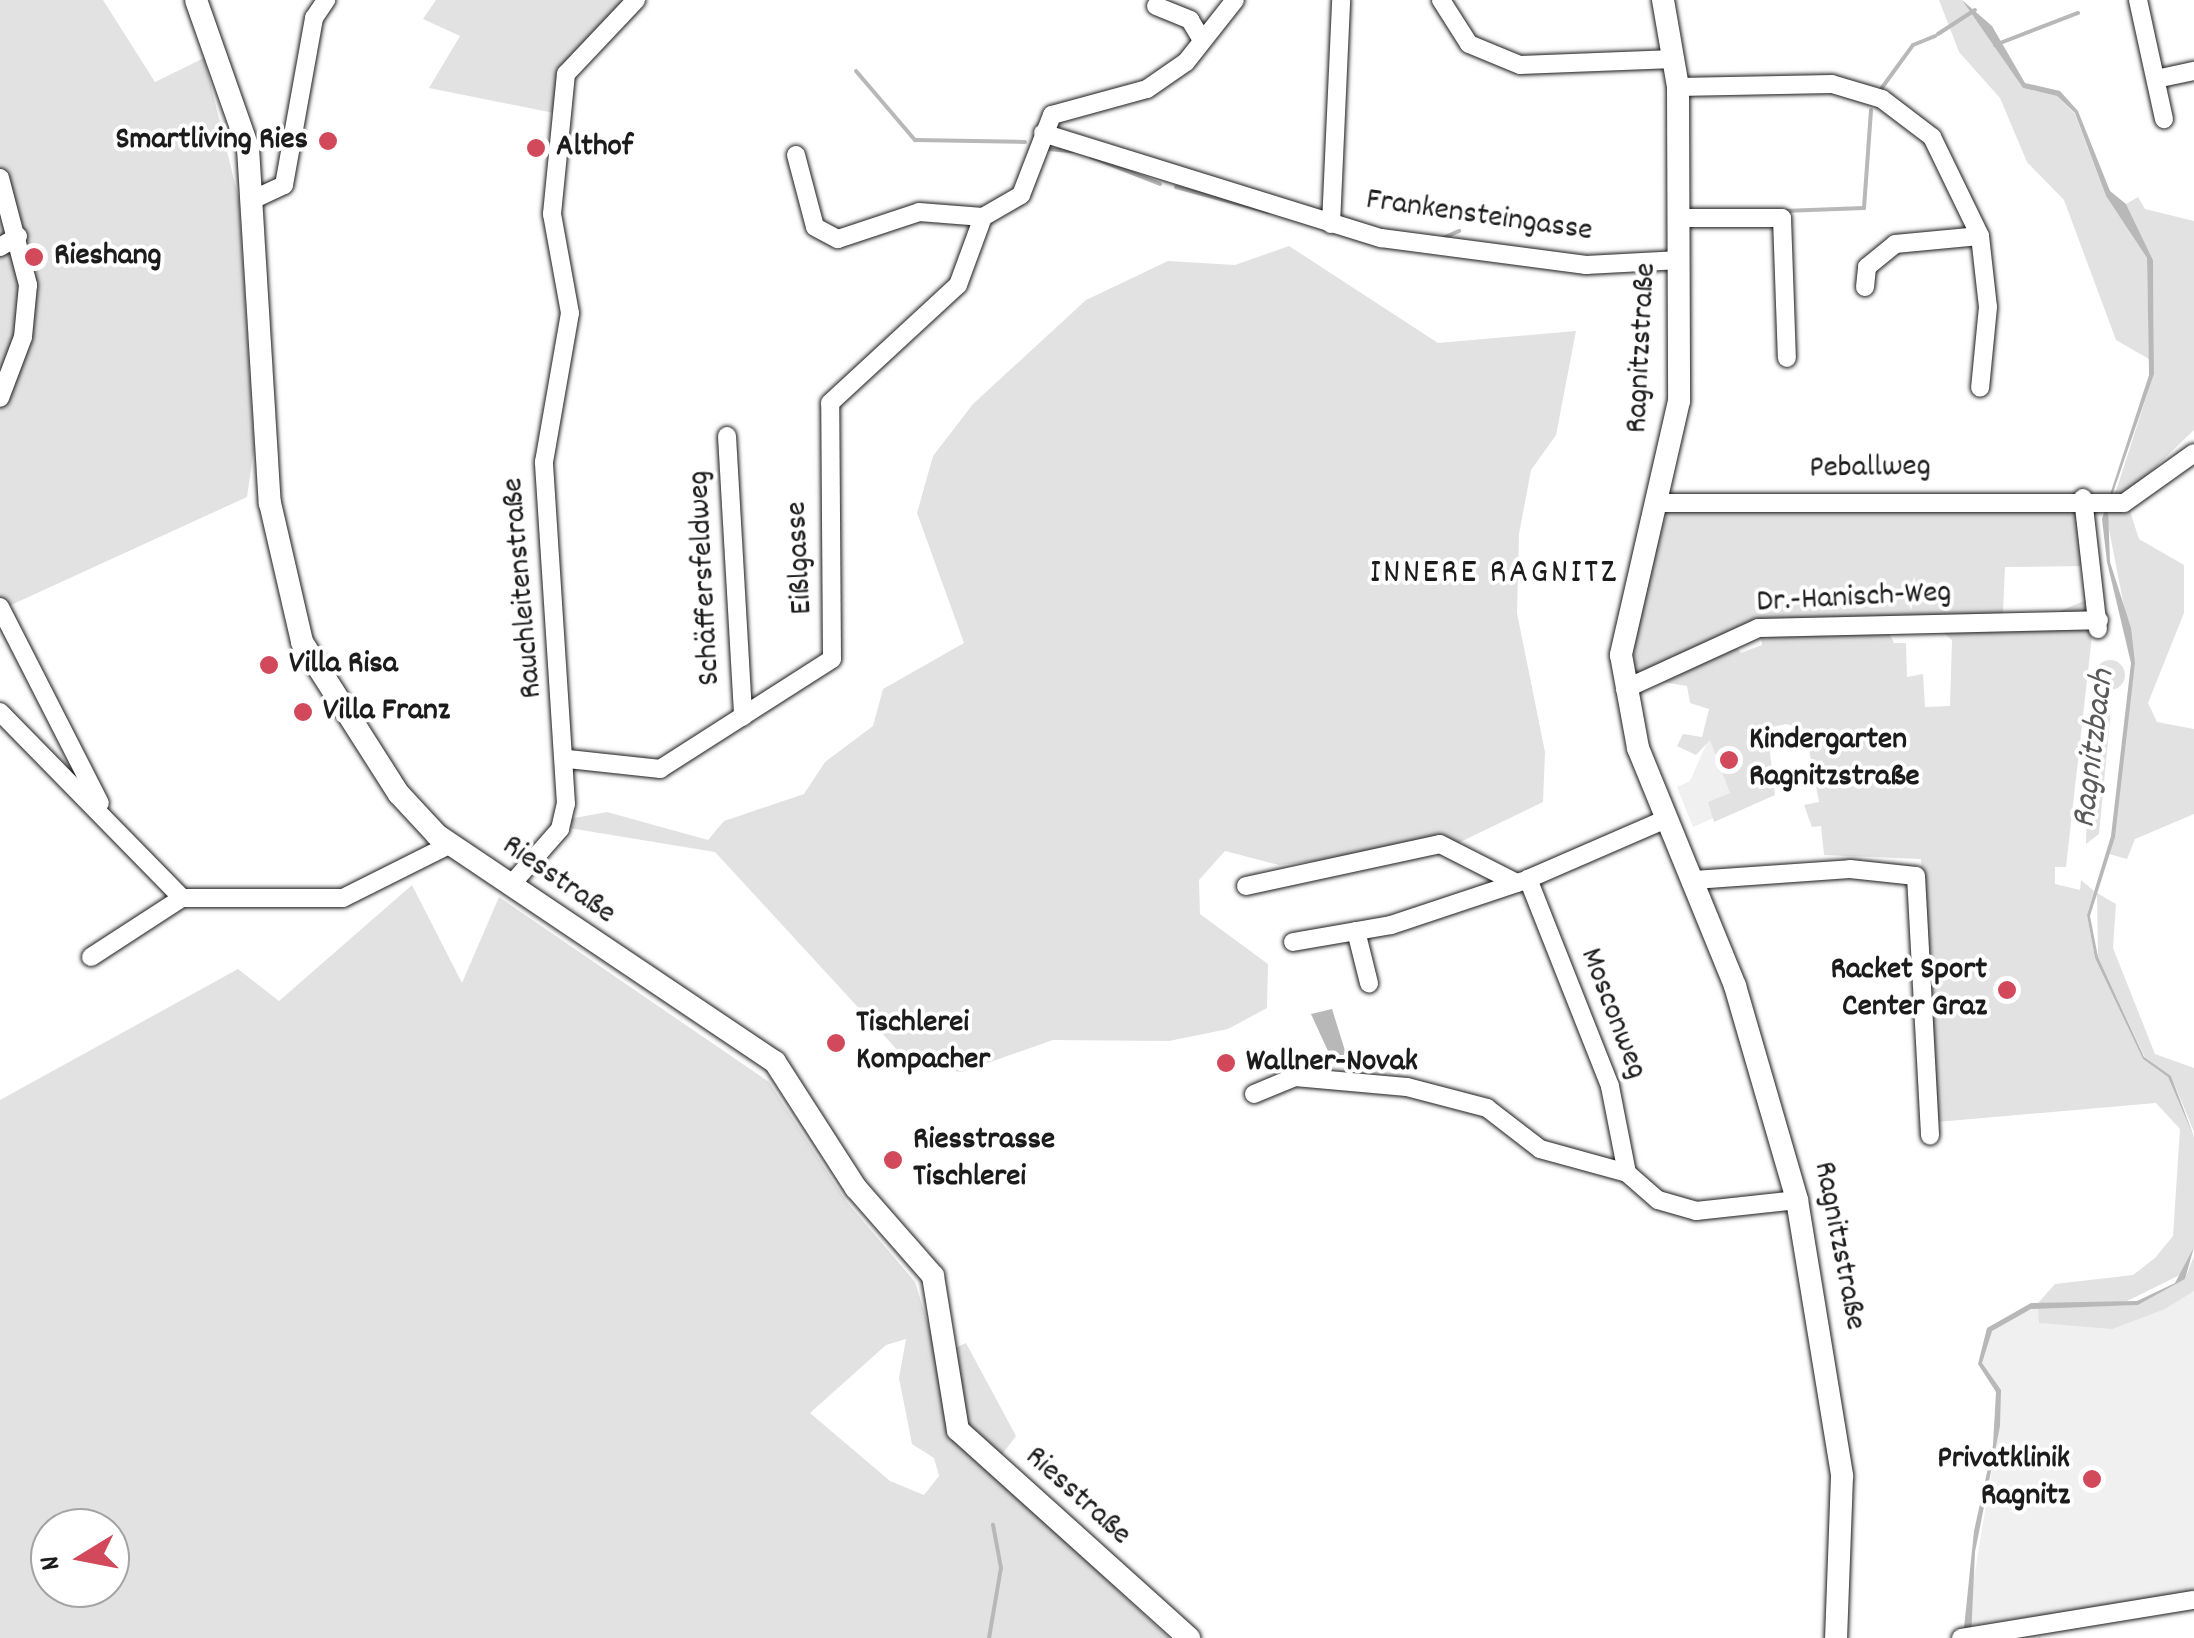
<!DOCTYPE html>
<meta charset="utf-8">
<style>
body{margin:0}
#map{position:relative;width:2194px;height:1638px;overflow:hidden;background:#fff;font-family:Dekko,sans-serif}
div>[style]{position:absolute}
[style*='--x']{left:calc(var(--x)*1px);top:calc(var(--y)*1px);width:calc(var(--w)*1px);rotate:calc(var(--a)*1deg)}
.built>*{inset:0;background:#f0f0f0}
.green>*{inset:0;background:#e2e2e2}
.round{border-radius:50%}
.water>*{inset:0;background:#b8b8b8}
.stream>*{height:4px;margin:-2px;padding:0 2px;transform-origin:2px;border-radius:2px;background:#b8b8b8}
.roads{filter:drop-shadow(0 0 2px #1c1c1c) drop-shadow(0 0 2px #1c1c1c)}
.minor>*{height:18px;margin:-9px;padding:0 9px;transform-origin:9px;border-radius:9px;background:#fff}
.major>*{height:22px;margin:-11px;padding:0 11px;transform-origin:11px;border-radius:11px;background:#fff}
.dots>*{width:28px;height:28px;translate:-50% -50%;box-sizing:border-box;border:5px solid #fff;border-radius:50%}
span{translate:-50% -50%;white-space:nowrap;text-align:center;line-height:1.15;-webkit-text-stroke:8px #fff;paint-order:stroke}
.poi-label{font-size:32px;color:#1c1c1c;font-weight:700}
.right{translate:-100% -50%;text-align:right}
.left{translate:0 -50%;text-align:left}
.street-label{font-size:32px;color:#1c1c1c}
.neighbourhood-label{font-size:35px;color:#1c1c1c;letter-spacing:2.5px}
.water-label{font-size:35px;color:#5a5a5a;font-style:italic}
.north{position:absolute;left:30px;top:1508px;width:100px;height:100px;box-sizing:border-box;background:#fff;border:2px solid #a4a4a4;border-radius:50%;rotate:260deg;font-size:28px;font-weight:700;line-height:40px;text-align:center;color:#1c1c1c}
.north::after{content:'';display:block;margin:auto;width:35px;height:45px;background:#d1495b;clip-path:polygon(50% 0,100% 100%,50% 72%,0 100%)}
</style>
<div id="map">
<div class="built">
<div style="clip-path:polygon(1709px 738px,1765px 796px,1693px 827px,1677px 787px,1690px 781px)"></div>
<div style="clip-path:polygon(2194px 1291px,2194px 1594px,1966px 1626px,1996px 1445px,1998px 1390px,1979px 1364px,1989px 1331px,2038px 1305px,2040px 1323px,2112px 1328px)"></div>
</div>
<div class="green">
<div style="clip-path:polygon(0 0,103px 0,155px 82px,204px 58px,239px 200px,254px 448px,247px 497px,0 610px)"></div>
<div style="clip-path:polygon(436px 0,629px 0,560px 73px,559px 114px,429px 88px,460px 36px,423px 19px)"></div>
<div style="clip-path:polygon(1939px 0,1962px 0,2023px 88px,2057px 96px,2075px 114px,2106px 196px,2147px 258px,2149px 359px,2116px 340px,2064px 200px,2027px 162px,2000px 98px,1959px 52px)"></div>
<div style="clip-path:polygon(2138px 197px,2145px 209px,2194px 221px,2194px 430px,2125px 496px,2139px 539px,2184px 565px,2184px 613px,2148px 703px,2157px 722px,2194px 729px,2194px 814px,2135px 839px,2127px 859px,2109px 854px,2135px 663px,2107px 519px,2154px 373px,2153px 260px,2126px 204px)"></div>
<div style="clip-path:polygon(1289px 246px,1438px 343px,1576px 331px,1556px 435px,1531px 470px,1519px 534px,1517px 613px,1545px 752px,1543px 802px,1452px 846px,1279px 865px,1225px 851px,1199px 880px,1200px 914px,1268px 964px,1267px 1008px,1228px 1029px,1169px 1041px,1053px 1040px,962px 1072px,913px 1067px,715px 852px,569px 828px,569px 819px,607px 812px,708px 840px,724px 821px,804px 794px,825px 762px,873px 726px,883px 689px,964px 643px,917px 513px,933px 456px,973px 404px,1086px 300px,1168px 261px,1235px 265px)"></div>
<div style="clip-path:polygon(2076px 505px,2095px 603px,2086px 612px,2053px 614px,2084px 601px,2083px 566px,2005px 567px,2003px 614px,1786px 621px,1634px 676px,1633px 628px,1667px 512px)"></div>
<div style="clip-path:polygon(2085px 627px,2092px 636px,2066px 867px,2055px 867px,2055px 884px,2080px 890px,2081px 880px,2094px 891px,2087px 915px,2095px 958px,2143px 1059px,2168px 1077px,2194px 1137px,2194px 1247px,2182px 1274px,2119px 1305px,2038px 1303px,2055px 1284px,2133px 1275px,2155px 1258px,2173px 1236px,2180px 1129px,2156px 1103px,1937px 1122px,1921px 859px,1824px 855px,1821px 826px,1812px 827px,1804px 805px,1819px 802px,1805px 729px,1786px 724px,1767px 728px,1775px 795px,1714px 822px,1708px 802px,1730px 793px,1710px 740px,1696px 755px,1677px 746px,1683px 734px,1702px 737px,1709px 709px,1690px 703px,1687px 686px,1663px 682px,1734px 644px,1741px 653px,1762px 645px,1761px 634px,1887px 629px,1894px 643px,1906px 643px,1907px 677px,1923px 674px,1925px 707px,1950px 706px,1952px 640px,1942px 631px)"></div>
<div class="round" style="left:2095px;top:660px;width:30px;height:30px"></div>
<div style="clip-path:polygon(2090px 702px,2109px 702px,2110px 720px,2099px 834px,2086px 844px)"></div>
<div style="clip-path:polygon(evenodd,412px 885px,462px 983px,499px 897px,769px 1082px,846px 1201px,915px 1282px,966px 1448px,1169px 1638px,0 1638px,0 1100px,238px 969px,279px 1001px,412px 885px,906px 1339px,899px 1378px,912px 1444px,934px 1458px,939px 1476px,924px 1495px,890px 1481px,810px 1413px,886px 1345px,906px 1339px,412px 885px,50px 1528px,110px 1528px,110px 1588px,50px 1588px,50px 1528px)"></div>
<div style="clip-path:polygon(2097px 893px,2116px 904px,2113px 948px,2155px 1054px,2194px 1068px,2194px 1132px,2171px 1076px,2145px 1058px,2098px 957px)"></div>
<div style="clip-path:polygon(2194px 1256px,2194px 1291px,2165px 1309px,2112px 1329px,2039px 1323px,2038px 1308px,2138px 1305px,2185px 1279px)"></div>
<div style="clip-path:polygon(966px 1343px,1016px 1436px,997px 1461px,967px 1428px,953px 1349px)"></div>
</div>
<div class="water">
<div style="clip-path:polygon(1962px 0,1992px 26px,2025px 83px,2060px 91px,2078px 111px,2110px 191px,2126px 204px,2153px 260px,2154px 374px,2108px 507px,2110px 562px,2131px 628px,2135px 663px,2115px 837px,2090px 916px,2098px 957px,2144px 1057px,2171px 1076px,2194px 1137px,2168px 1077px,2143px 1059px,2095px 958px,2087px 915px,2111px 836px,2131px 663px,2107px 562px,2102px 519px,2149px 375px,2147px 258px,2106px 196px,2075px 113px,2057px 96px,2023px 88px)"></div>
<div style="clip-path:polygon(1332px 1009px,1347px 1057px,1333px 1062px,1311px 1014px)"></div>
<div style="clip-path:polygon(2194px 1247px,2185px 1279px,2138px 1305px,2031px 1309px,1992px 1331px,1982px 1363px,2001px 1390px,2000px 1426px,1975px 1552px,1971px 1638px,1963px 1638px,1974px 1531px,1993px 1445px,1996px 1392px,1978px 1364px,1987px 1328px,2031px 1303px,2137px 1301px,2175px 1283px)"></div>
</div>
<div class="stream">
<div style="--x:1938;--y:34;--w:44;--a:-33"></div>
<div style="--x:1995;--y:45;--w:89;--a:-21.1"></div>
<div style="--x:856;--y:71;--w:91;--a:49.5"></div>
<div style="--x:915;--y:140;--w:110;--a:1"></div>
<div style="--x:1881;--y:89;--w:54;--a:-54"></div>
<div style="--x:1913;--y:45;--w:24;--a:-22"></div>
<div style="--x:1048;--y:149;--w:25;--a:5"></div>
<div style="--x:1091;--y:157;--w:74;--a:21.4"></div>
<div style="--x:1176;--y:187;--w:95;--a:15.2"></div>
<div style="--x:1783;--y:211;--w:81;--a:-2.1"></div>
<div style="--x:1864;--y:208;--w:98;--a:-85.9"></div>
<div style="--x:1441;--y:239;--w:20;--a:-24"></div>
<div style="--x:989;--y:1638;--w:71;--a:-80.3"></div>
<div style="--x:1001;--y:1568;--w:44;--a:-100.5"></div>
</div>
<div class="roads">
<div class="minor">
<div style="--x:1441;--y:0;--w:52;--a:57.5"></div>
<div style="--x:1469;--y:44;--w:55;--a:22.4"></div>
<div style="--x:1520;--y:65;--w:154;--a:-2.2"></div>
<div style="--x:2138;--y:0;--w:122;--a:77.7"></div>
<div style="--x:1156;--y:6;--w:37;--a:22"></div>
<div style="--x:1190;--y:20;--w:21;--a:59"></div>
<div style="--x:2156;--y:79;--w:39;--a:-12"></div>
<div style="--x:1678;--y:87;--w:154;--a:-1.1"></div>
<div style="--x:1832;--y:84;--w:52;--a:16.7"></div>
<div style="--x:1882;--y:99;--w:63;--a:37.2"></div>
<div style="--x:1932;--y:137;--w:110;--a:64.1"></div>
<div style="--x:1980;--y:236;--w:71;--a:83.6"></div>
<div style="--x:1988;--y:307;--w:81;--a:95.6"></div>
<div style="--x:1043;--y:133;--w:354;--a:17.3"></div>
<div style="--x:1381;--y:238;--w:207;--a:7.5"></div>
<div style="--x:1586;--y:265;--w:94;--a:-3"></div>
<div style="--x:796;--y:155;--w:74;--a:75.2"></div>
<div style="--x:815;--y:227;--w:26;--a:28"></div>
<div style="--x:838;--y:239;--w:85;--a:-18.4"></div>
<div style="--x:919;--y:212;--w:64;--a:4.5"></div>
<div style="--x:0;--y:178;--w:111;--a:75.3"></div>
<div style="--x:28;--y:285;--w:52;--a:95.5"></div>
<div style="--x:23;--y:337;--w:65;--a:110.7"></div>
<div style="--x:254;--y:199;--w:33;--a:-25"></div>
<div style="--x:284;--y:185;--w:170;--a:-79.8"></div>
<div style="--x:314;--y:18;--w:22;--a:-56"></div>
<div style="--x:1681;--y:218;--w:101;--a:0"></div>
<div style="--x:1782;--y:218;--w:140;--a:88"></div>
<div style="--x:1331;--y:224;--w:224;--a:-87.4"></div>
<div style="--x:0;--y:247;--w:21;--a:-31"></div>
<div style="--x:1865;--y:287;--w:20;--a:-84"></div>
<div style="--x:1867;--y:267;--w:36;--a:-39"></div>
<div style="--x:1895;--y:244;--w:85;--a:-5.4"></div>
<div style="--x:727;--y:436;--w:281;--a:86.7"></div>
<div style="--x:2083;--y:498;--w:132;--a:83.5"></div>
<div style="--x:1657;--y:503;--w:467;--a:0"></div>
<div style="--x:2124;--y:503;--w:86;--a:-35.5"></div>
<div style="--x:0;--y:607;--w:220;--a:63"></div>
<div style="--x:1625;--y:689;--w:146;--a:-24.6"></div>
<div style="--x:1758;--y:628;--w:341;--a:-1.3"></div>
<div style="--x:0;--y:712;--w:260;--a:45.6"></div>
<div style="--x:182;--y:898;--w:161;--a:0"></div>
<div style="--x:343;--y:898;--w:119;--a:-26.6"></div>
<div style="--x:568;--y:759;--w:93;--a:6.2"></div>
<div style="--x:660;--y:769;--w:204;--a:-32.6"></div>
<div style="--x:832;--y:659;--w:256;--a:-90.4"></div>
<div style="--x:830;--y:403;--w:174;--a:-42.7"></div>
<div style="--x:958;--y:285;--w:72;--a:-69.8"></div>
<div style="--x:983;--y:217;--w:44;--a:-30.1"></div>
<div style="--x:1021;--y:195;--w:86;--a:-68.8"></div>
<div style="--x:1052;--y:115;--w:98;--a:-15.3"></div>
<div style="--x:1147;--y:89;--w:47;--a:-34.7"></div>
<div style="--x:1186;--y:62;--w:79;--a:-51.7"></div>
<div style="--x:1694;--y:880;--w:156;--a:-4"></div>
<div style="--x:1850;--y:869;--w:66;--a:6.1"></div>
<div style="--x:1916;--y:876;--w:260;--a:86.9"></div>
<div style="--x:510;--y:886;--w:76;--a:-48.7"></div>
<div style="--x:560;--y:829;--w:26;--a:-77"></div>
<div style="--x:566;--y:804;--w:343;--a:-93.7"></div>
<div style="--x:544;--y:462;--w:151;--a:-80.1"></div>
<div style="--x:570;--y:313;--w:101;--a:-100.3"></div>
<div style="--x:552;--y:214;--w:141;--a:-84.3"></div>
<div style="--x:566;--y:74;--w:102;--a:-46.6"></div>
<div style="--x:1246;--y:886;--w:198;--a:-12.2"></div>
<div style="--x:1440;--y:844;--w:86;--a:26.9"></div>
<div style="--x:1356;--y:931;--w:54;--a:76"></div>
<div style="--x:1293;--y:942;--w:99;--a:-9.8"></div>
<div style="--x:1391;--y:925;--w:139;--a:-18.4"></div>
<div style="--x:91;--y:957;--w:108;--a:-33"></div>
<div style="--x:1254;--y:1094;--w:44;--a:-22.5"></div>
<div style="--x:1295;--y:1077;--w:112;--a:5.1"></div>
<div style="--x:1407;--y:1087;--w:83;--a:14.7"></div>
<div style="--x:1487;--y:1108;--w:67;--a:37.7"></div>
<div style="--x:1540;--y:1149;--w:90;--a:15.4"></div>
<div style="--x:1627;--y:1173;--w:41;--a:41.1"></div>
<div style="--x:1658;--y:1200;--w:40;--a:16"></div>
<div style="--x:1696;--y:1211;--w:102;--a:-6.2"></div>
<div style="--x:1627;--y:1173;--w:89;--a:-101.1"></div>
<div style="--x:1610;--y:1086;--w:223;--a:-111.6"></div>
<div style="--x:1528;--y:879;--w:150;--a:-23.5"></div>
<div style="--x:1961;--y:1638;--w:236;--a:-9.3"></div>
</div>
<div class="major">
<div style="--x:196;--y:0;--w:157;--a:70.6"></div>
<div style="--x:248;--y:148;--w:356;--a:86.5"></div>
<div style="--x:270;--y:503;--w:143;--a:77"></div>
<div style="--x:302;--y:642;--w:180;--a:57.5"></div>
<div style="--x:399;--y:794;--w:56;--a:47.2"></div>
<div style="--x:437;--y:835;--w:407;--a:33.9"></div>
<div style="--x:775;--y:1062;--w:150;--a:57.3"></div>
<div style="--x:856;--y:1188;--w:117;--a:48.8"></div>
<div style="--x:933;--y:1276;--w:156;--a:80.8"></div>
<div style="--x:958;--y:1430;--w:311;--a:42"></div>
<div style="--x:1663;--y:0;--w:88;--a:80.2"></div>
<div style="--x:1678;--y:87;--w:314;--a:89.8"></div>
<div style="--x:1679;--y:401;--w:261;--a:102.9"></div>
<div style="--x:1621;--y:655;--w:95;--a:79.6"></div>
<div style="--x:1638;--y:748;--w:257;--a:67.8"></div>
<div style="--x:1735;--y:986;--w:223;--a:73.8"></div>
<div style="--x:1797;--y:1200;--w:280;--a:80.7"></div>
<div style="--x:1842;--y:1476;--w:162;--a:92.1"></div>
</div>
</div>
<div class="dots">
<div style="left:328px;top:141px;background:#d1495b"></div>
<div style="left:536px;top:148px;background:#d1495b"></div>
<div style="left:34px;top:257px;background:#d1495b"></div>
<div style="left:269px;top:665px;background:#d1495b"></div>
<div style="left:303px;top:712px;background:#d1495b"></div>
<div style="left:1729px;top:760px;background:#d1495b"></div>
<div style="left:2007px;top:990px;background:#d1495b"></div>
<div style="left:836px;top:1043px;background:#d1495b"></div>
<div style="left:1226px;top:1063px;background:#d1495b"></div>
<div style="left:893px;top:1160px;background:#d1495b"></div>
<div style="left:2092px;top:1479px;background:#d1495b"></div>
</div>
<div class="poi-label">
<span class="right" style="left:308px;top:141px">Smartliving Ries</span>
<span class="left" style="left:556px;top:148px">Althof</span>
<span class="left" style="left:54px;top:257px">Rieshang</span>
<span class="left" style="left:289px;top:665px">Villa Risa</span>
<span class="left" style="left:323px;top:712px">Villa Franz</span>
<span class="left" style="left:1749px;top:760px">Kindergarten<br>Ragnitzstraße</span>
<span class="right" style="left:1987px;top:990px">Racket Sport<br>Center Graz</span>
<span class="left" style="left:856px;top:1043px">Tischlerei<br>Kompacher</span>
<span class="left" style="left:1246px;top:1063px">Wallner-Novak</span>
<span class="left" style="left:913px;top:1160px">Riesstrasse<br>Tischlerei</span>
<span class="right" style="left:2070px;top:1479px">Privatklinik<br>Ragnitz</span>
</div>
<div class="street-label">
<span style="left:1479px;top:217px;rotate:8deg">Frankensteingasse</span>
<span style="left:1643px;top:348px;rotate:-87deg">Ragnitzstraße</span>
<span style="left:1870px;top:469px;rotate:-1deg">Peballweg</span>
<span style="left:801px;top:558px;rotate:-93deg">Eißlgasse</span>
<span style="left:706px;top:578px;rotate:-93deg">Schäffersfeldweg</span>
<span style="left:524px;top:588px;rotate:-95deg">Rauchleitenstraße</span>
<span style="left:1854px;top:599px;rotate:-3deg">Dr.-Hanisch-Weg</span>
<span style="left:558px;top:881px;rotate:35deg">Riesstraße</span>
<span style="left:1612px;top:1014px;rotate:69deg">Mosconweg</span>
<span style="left:1838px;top:1246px;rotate:79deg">Ragnitzstraße</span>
<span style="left:1077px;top:1497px;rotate:42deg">Riesstraße</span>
</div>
<div class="neighbourhood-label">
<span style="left:1494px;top:574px">INNERE RAGNITZ</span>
</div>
<div class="water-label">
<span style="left:2095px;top:749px;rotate:-83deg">Ragnitzbach</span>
</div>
<div class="north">N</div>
</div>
